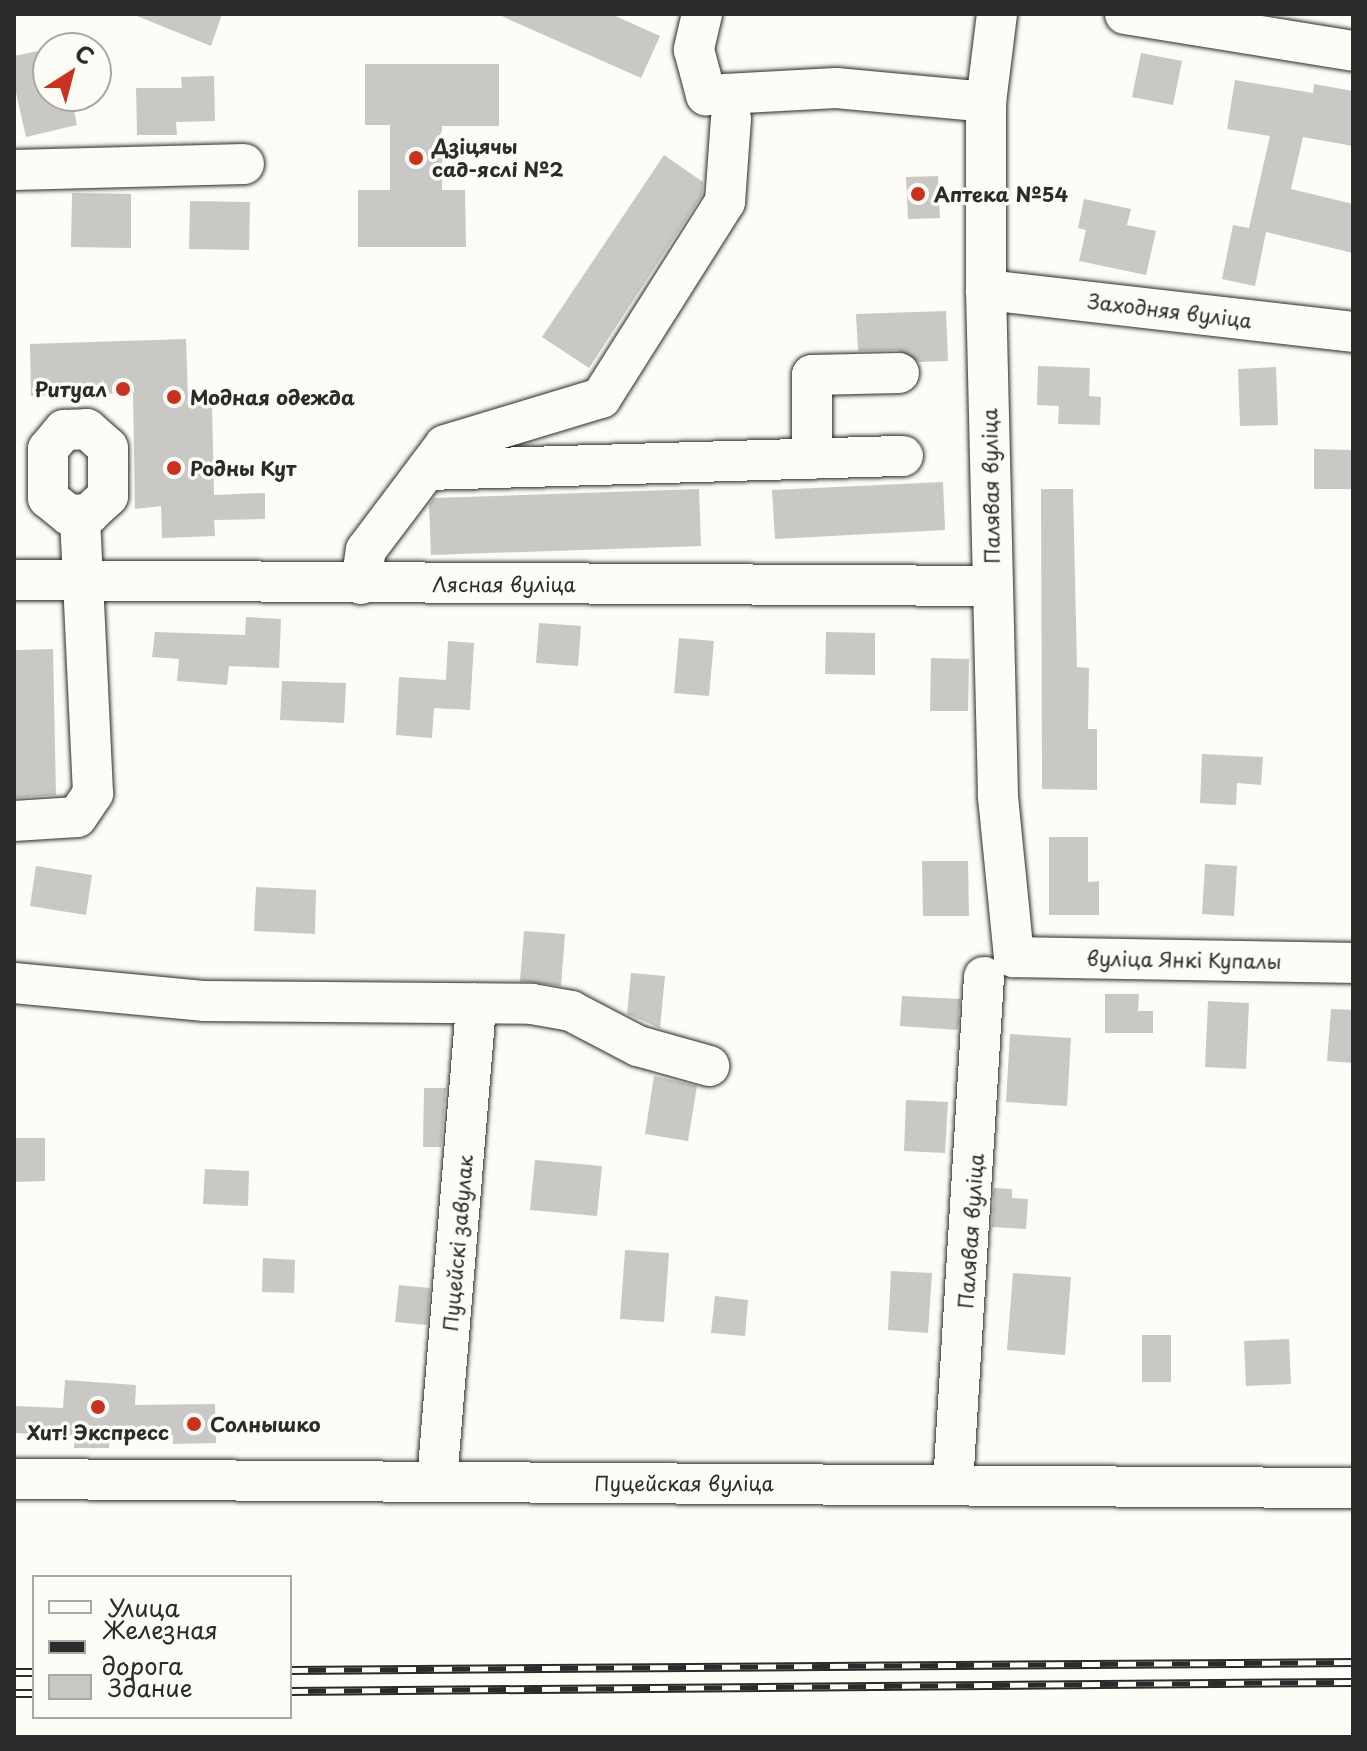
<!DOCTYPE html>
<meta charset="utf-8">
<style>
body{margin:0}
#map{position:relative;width:1367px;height:1751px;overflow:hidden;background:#fdfcf7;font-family:"Playpen Sans",sans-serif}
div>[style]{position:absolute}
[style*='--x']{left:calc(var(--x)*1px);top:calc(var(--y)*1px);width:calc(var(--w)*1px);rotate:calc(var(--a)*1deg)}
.building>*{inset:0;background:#c9c8c4}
.roads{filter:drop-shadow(0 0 2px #2b2b2b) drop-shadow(0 0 2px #2b2b2b)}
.minor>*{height:40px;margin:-20px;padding:0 20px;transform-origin:20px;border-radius:20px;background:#fdfcf7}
.rail>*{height:9px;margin-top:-4.5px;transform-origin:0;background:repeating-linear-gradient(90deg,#fdfcf7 0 18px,#2b2b2b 0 36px);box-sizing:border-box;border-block:2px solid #2b2b2b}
.dots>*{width:22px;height:22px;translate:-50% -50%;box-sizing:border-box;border:4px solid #fdfcf7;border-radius:50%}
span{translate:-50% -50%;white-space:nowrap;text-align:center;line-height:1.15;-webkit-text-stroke:7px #fdfcf7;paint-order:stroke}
.poi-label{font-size:20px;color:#2b2b2b;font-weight:700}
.left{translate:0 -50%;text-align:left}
.right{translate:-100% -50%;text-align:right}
.street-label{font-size:20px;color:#2b2b2b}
.frame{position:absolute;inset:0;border:16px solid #2b2b2b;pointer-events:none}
.legend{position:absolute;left:32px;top:1575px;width:260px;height:144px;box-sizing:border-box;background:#fdfcf7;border:2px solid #a9a8a5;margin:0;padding:10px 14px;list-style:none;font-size:24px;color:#2b2b2b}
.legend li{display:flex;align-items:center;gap:16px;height:40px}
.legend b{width:40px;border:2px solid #a9a8a5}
.north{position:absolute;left:32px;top:32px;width:80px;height:80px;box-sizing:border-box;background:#fdfcf7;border:2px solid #a9a8a5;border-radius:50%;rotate:36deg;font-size:22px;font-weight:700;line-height:32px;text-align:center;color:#2b2b2b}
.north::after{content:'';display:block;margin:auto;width:28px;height:36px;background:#c8321e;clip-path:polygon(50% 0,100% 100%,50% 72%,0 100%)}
</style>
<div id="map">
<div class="building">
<div style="clip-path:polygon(132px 14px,222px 14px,211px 46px)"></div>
<div style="clip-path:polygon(497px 14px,611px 14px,660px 36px,641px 78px)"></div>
<div style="clip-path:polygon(48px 49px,48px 96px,71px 96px,77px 125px,26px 137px,14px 84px,14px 56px)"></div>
<div style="clip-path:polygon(1141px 53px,1182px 61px,1173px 105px,1132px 97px)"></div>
<div style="clip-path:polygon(365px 64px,499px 64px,499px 126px,442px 126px,442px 190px,465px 190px,466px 247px,358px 247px,358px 190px,390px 190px,390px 125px,365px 125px)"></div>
<div style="clip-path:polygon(214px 76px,215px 121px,176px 122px,177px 135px,137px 135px,136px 88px,182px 88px,181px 77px)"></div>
<div style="clip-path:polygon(1235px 80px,1313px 93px,1314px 84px,1353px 91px,1353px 146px,1303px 137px,1291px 189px,1353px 204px,1353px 253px,1266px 232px,1255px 286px,1222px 279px,1233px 225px,1249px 228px,1270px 136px,1227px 129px)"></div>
<div style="clip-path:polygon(664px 155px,703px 182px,702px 195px,589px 368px,542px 337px)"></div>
<div style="clip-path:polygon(938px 176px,940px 218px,908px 219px,906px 177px)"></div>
<div style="clip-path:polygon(72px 193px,131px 194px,131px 248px,71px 247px)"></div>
<div style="clip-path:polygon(1084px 199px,1131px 209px,1127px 225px,1156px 231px,1146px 275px,1079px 261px,1086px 230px,1078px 228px)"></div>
<div style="clip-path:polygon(190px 201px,250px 202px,249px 250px,189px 249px)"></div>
<div style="clip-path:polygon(946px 311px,948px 361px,919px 362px,898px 350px,858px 351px,856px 314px)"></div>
<div style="clip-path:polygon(186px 339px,188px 402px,212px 402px,214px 495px,265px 493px,265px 519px,214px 520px,215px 536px,162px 538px,161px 506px,135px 509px,133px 393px,31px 396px,30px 344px)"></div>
<div style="clip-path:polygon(1038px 366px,1090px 368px,1089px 396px,1101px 397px,1100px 425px,1058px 424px,1059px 406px,1037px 405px)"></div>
<div style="clip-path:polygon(1276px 367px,1278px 425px,1240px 426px,1238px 369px)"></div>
<div style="clip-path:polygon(1314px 449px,1353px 450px,1353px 489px,1314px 489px)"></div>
<div style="clip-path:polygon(943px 482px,945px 530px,775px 539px,772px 490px)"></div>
<div style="clip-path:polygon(699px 489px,701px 546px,431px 555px,429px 504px,434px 498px)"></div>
<div style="clip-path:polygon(1041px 489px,1073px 489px,1077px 667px,1089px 668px,1088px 729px,1097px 729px,1097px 790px,1042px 789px)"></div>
<div style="clip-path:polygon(246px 617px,281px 619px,279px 668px,229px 666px,227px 685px,177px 681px,179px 659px,152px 657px,155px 632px,245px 635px)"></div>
<div style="clip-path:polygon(539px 623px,581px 626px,578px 666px,536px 663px)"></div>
<div style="clip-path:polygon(826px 632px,875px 633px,875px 675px,825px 674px)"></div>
<div style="clip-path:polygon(679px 638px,714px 641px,709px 696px,674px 693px)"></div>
<div style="clip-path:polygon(448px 641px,474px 643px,470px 710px,434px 708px,432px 738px,396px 735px,399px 677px,446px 680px)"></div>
<div style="clip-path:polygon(53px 649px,56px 795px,14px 798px,14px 650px)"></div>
<div style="clip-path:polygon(931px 658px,969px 659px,968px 711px,930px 711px)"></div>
<div style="clip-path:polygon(282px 681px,346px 683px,344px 723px,280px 720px)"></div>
<div style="clip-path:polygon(1202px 754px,1263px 757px,1261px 785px,1237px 783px,1236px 805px,1200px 803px)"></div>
<div style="clip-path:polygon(1049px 837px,1088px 837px,1088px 882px,1099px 881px,1099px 915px,1049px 915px)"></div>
<div style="clip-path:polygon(922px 861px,968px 861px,969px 916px,923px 916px)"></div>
<div style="clip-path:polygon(1205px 864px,1237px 866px,1234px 916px,1202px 914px)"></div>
<div style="clip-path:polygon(36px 866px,92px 875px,86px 915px,30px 906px)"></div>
<div style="clip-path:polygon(256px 887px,316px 890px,315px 934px,254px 931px)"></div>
<div style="clip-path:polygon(524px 931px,565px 934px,561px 986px,520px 981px)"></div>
<div style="clip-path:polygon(631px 973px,665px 976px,660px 1028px,627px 1014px)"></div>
<div style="clip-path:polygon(1105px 994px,1139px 994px,1138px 1011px,1153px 1011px,1153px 1033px,1105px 1033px)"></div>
<div style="clip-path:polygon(902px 996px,960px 999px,958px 1030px,900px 1026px)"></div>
<div style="clip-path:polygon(1208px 1001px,1249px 1003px,1246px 1069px,1205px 1067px)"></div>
<div style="clip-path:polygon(1331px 1009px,1353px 1010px,1353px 1063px,1327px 1061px)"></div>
<div style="clip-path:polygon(1010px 1034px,1071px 1038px,1067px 1106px,1006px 1102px)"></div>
<div style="clip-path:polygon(654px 1076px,697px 1086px,688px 1141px,645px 1134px)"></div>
<div style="clip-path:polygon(424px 1088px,446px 1088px,441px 1147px,423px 1147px)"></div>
<div style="clip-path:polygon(906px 1100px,948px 1102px,945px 1153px,904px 1151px)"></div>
<div style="clip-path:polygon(14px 1138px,45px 1138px,45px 1181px,14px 1182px)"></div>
<div style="clip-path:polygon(535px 1160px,602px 1166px,597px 1216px,530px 1210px)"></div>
<div style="clip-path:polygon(205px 1169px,249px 1171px,248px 1206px,203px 1204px)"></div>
<div style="clip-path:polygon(994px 1188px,1012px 1189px,1012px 1198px,1028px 1199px,1026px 1229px,992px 1227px)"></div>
<div style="clip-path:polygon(625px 1250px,669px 1253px,664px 1322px,620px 1319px)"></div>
<div style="clip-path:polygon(263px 1258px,295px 1260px,294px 1293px,262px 1292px)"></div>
<div style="clip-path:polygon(891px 1271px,932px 1273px,928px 1333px,888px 1330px)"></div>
<div style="clip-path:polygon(1013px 1273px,1071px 1277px,1065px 1355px,1007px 1350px)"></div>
<div style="clip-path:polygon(399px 1285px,430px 1288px,427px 1325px,395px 1322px)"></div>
<div style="clip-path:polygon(715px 1296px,748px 1300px,745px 1336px,711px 1333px)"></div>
<div style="clip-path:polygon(1142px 1335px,1171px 1335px,1171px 1382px,1142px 1382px)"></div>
<div style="clip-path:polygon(1289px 1339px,1291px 1384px,1246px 1386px,1244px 1341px)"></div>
<div style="clip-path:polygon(65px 1380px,136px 1385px,135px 1405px,215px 1404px,216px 1443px,173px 1444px,173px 1435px,110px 1432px,109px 1448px,74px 1448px,75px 1436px,14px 1433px,14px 1406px,63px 1408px)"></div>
</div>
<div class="roads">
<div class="minor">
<div style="--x:702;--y:14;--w:37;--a:103"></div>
<div style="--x:694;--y:50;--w:47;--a:75.1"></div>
<div style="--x:706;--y:95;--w:130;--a:-3.1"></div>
<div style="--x:836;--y:88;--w:151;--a:5.3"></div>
<div style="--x:997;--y:14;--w:89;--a:97.1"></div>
<div style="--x:986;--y:102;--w:188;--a:90"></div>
<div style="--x:986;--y:290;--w:507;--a:88.64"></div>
<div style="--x:998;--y:797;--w:161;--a:84.3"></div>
<div style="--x:1014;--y:957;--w:339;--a:1"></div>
<div style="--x:1125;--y:14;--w:231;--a:9.2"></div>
<div style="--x:14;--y:170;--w:230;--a:-1.5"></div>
<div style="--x:986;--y:290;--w:369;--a:6.5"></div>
<div style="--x:87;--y:429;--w:28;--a:42"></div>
<div style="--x:108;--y:448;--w:48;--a:90"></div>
<div style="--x:108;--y:496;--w:26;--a:137"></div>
<div style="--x:89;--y:514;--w:20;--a:177"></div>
<div style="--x:69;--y:515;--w:27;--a:-141"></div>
<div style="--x:48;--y:498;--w:49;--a:-90"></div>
<div style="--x:48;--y:449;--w:25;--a:-50"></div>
<div style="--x:64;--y:430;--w:23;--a:-2"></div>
<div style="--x:812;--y:459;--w:84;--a:-90"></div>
<div style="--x:812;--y:375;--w:87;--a:-1.3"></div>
<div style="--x:427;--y:470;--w:476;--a:-1.7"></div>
<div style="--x:14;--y:580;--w:979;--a:0.35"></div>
<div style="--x:361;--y:584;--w:34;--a:-82"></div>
<div style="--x:366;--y:550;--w:131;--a:-53"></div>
<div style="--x:445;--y:445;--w:163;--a:-16.8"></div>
<div style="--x:601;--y:398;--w:232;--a:-57.7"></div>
<div style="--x:725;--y:202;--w:84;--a:-85.9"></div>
<div style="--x:14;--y:821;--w:63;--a:-3.6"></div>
<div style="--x:77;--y:817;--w:29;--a:-56"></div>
<div style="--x:93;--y:793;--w:278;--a:-92.7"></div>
<div style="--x:14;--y:983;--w:192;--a:5.4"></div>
<div style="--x:205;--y:1001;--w:327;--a:0.5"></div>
<div style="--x:532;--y:1004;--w:40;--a:10"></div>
<div style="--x:571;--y:1011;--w:76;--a:27.6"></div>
<div style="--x:638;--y:1046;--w:74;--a:15.7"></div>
<div style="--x:14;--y:1479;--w:1339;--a:0.39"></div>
<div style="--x:437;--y:1481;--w:479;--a:-85.3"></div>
<div style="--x:953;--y:1485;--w:509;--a:-86.51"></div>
</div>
</div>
<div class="rail">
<div style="--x:290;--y:1670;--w:1063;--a:-0.43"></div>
<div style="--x:14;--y:1672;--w:20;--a:0"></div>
<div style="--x:290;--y:1691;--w:1063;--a:-0.49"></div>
<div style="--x:14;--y:1693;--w:20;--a:0"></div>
</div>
<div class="dots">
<div style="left:416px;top:158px;background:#c8321e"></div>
<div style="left:918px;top:194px;background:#c8321e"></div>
<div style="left:123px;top:389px;background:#c8321e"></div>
<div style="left:174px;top:397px;background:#c8321e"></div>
<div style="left:174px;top:468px;background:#c8321e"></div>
<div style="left:98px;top:1407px;background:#c8321e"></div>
<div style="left:194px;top:1424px;background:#c8321e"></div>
</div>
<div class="poi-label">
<span class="left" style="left:432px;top:158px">Дзіцячы<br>сад-яслі №2</span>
<span class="left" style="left:934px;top:194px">Аптека №54</span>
<span class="right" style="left:107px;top:389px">Ритуал</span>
<span class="left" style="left:190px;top:397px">Модная одежда</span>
<span class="left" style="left:190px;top:468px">Родны Кут</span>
<span class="left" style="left:210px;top:1424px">Солнышко</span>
<span style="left:98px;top:1432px">Хит! Экспресс</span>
</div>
<div class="street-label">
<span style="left:1170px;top:311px;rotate:7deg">Заходняя вуліца</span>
<span style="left:991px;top:486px;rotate:-91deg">Палявая вуліца</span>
<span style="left:504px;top:584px">Лясная вуліца</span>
<span style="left:1184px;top:960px;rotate:1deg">вуліца Янкі Купалы</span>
<span style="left:971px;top:1231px;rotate:-86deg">Палявая вуліца</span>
<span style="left:458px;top:1243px;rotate:-85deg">Пуцейскі завулак</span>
<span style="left:684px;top:1483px">Пуцейская вуліца</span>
</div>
<div class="frame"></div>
<ul class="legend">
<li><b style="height:10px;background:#fdfcf7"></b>Улица</li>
<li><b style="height:10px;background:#2b2b2b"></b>Железная дорога</li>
<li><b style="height:22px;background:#c9c8c4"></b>Здание</li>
</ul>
<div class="north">С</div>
</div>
